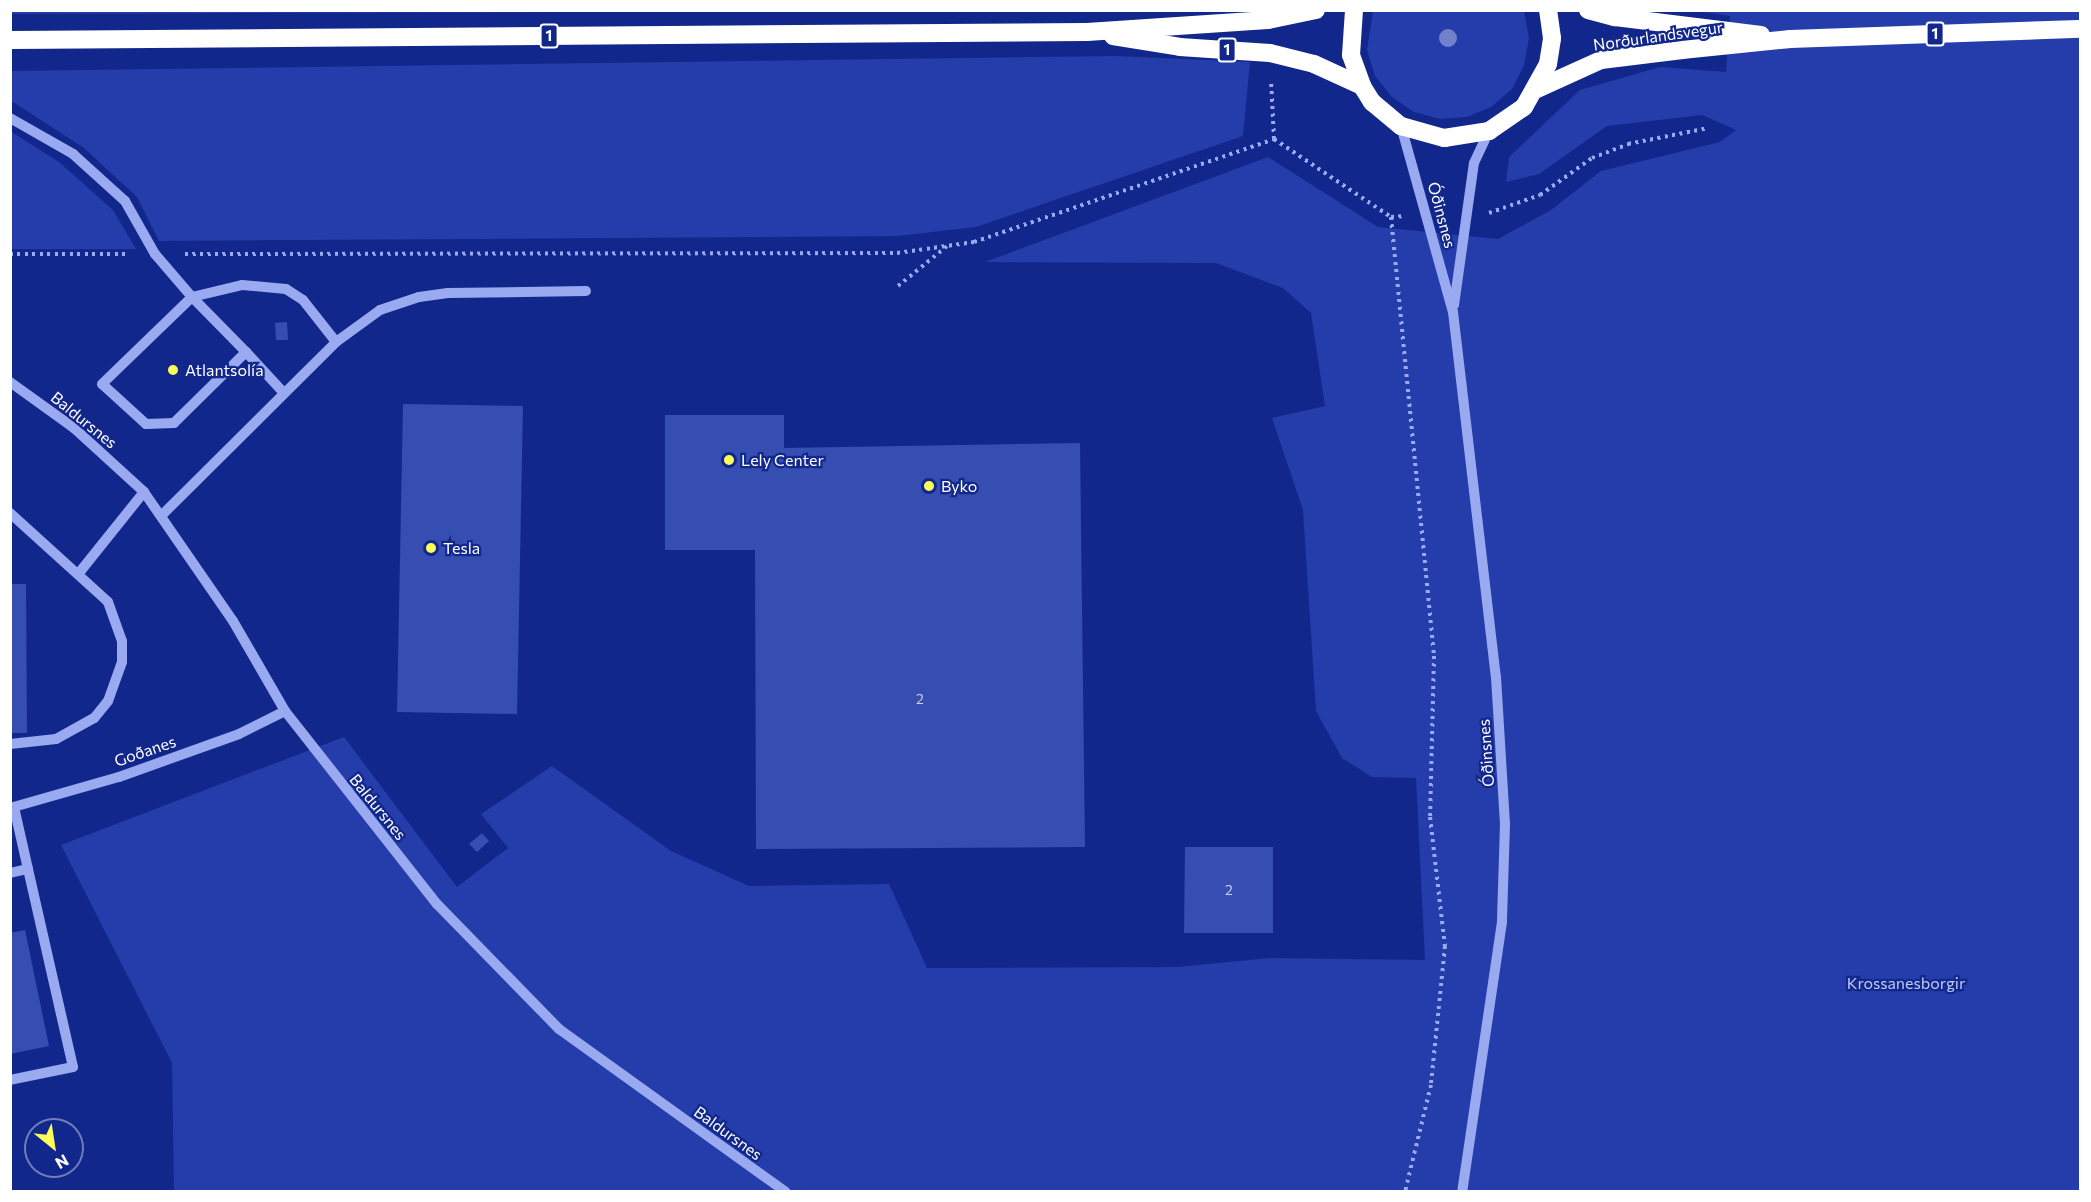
<!DOCTYPE html>
<meta charset="utf-8">
<style>
body{margin:0}
#map{position:relative;width:2091px;height:1202px;overflow:hidden;background:#12278b;font-family:Commissioner,sans-serif}
div>[style]{position:absolute}
[style*='--x']{left:calc(var(--x)*1px);top:calc(var(--y)*1px);width:calc(var(--w)*1px);rotate:calc(var(--a)*1deg)}
.green>*{inset:0;background:#243daa}
.building>*{inset:0;background:#364db2}
.path>*{height:4px;margin-top:-2px;transform-origin:0;background:repeating-linear-gradient(90deg,#99aaf1 0 3px,transparent 0 7.5px)}
.minor>*{height:10px;margin:-5px;padding:0 5px;transform-origin:5px;border-radius:5px;background:#99aaf1}
.highway>*{height:18px;margin:-9px;padding:0 9px;transform-origin:9px;border-radius:9px;background:#fff}
.trees>*{width:18px;height:18px;margin:-9px;border-radius:50%;background:#7281c9}
.dots>*{width:16px;height:16px;translate:-50% -50%;box-sizing:border-box;border:3px solid #12278b;border-radius:50%}
span{translate:-50% -50%;white-space:nowrap;text-align:center;line-height:1.15;-webkit-text-stroke:4.5px #12278b;paint-order:stroke}
.number-label{font-size:14px;color:#cdd2ec}
.number-label span{-webkit-text-stroke-width:0}
.shield-label span{padding:2px 4px;background:#12278b;border:2px solid;border-radius:4px;-webkit-text-stroke-width:0}
.shield-label{font-size:15px;color:#fff;font-weight:700}
.street-label{font-size:16px;color:#fff}
.poi-label{font-size:16px;color:#fff}
.left{translate:0 -50%;text-align:left}
.park-label{font-size:16px;color:#c0cbfc}
.frame{position:absolute;inset:0;border:12px solid #fff;pointer-events:none}
.north{position:absolute;left:24px;top:1118px;width:60px;height:60px;box-sizing:border-box;background:#12278b;border:2px solid #717db9;border-radius:50%;rotate:150deg;font-size:16px;font-weight:700;line-height:24px;text-align:center;color:#fff}
.north::after{content:'';display:block;margin:auto;width:21px;height:27px;background:#fffb59;clip-path:polygon(50% 0,100% 100%,50% 72%,0 100%)}
</style>
<div id="map">
<div class="green">
<div style="clip-path:polygon(11px 10px,815px 10px,815px 11px,11px 14px)"></div>
<div style="clip-path:polygon(1373px 11px,1524px 11px,1529px 38px,1524px 65px,1512px 89px,1491px 107px,1467px 117px,1440px 119px,1414px 112px,1392px 97px,1375px 76px,1367px 50px)"></div>
<div style="clip-path:polygon(1697px 11px,2080px 11px,2080px 1191px,174px 1191px,172px 1063px,61px 845px,344px 737px,457px 887px,508px 848px,481px 814px,552px 766px,671px 851px,749px 886px,889px 884px,927px 968px,1178px 967px,1270px 958px,1425px 960px,1416px 778px,1372px 777px,1342px 758px,1316px 711px,1303px 510px,1272px 418px,1325px 406px,1311px 313px,1283px 288px,1216px 263px,985px 262px,1268px 157px,1378px 227px,1498px 239px,1551px 210px,1601px 171px,1720px 142px,1736px 130px,1702px 115px,1607px 126px,1539px 174px,1506px 182px,1509px 157px,1580px 90px,1660px 67px,1726px 72px,1730px 16px)"></div>
<div style="clip-path:polygon(1116px 56px,1250px 62px,1243px 136px,976px 227px,898px 236px,159px 241px,137px 197px,84px 148px,10px 100px,11px 71px)"></div>
<div style="clip-path:polygon(10px 131px,59px 162px,113px 210px,136px 249px,11px 249px)"></div>
</div>
<div class="building">
<div style="clip-path:polygon(287px 322px,288px 340px,276px 340px,275px 323px)"></div>
<div style="clip-path:polygon(403px 404px,523px 406px,517px 714px,397px 712px)"></div>
<div style="clip-path:polygon(665px 415px,784px 415px,784px 448px,1080px 443px,1085px 847px,756px 849px,755px 550px,665px 550px)"></div>
<div style="clip-path:polygon(10px 584px,26px 584px,27px 733px,10px 733px)"></div>
<div style="clip-path:polygon(482px 833px,489px 841px,477px 852px,469px 844px)"></div>
<div style="clip-path:polygon(1185px 847px,1273px 847px,1273px 933px,1184px 933px)"></div>
<div style="clip-path:polygon(25px 930px,49px 1046px,10px 1054px,10px 933px)"></div>
</div>
<div class="path">
<div style="--x:1274;--y:139;--w:141;--a:33.7"></div>
<div style="--x:1391;--y:217;--w:441;--a:84.4"></div>
<div style="--x:1434;--y:656;--w:161;--a:91.4"></div>
<div style="--x:1430;--y:817;--w:130;--a:83.4"></div>
<div style="--x:1445;--y:946;--w:140;--a:95.8"></div>
<div style="--x:1431;--y:1085;--w:110;--a:103.7"></div>
<div style="--x:1489;--y:213;--w:54;--a:-19.4"></div>
<div style="--x:1540;--y:195;--w:64;--a:-35.4"></div>
<div style="--x:1592;--y:158;--w:39;--a:-21"></div>
<div style="--x:1628;--y:144;--w:82;--a:-11.3"></div>
<div style="--x:1391;--y:217;--w:14;--a:-4"></div>
<div style="--x:10;--y:254;--w:120;--a:0"></div>
<div style="--x:185;--y:254;--w:712;--a:-0.08"></div>
<div style="--x:897;--y:253;--w:78;--a:-8.1"></div>
<div style="--x:974;--y:242;--w:317;--a:-18.9"></div>
<div style="--x:1274;--y:139;--w:59;--a:-92.9"></div>
<div style="--x:898;--y:286;--w:63;--a:-39.2"></div>
</div>
<div class="minor">
<div style="--x:10;--y:118;--w:73;--a:29.7"></div>
<div style="--x:73;--y:154;--w:70;--a:42.1"></div>
<div style="--x:125;--y:201;--w:61;--a:60.5"></div>
<div style="--x:155;--y:254;--w:57;--a:49.3"></div>
<div style="--x:192;--y:297;--w:51;--a:-13.5"></div>
<div style="--x:242;--y:285;--w:44;--a:5.2"></div>
<div style="--x:286;--y:289;--w:20;--a:33"></div>
<div style="--x:303;--y:300;--w:53;--a:51.8"></div>
<div style="--x:1401;--y:126;--w:193;--a:74.4"></div>
<div style="--x:1453;--y:312;--w:368;--a:83.3"></div>
<div style="--x:1496;--y:677;--w:147;--a:86.5"></div>
<div style="--x:1505;--y:824;--w:98;--a:91.8"></div>
<div style="--x:1502;--y:922;--w:273;--a:98.4"></div>
<div style="--x:1454;--y:305;--w:143;--a:-82"></div>
<div style="--x:1474;--y:163;--w:35;--a:-65"></div>
<div style="--x:246;--y:352;--w:101;--a:135.4"></div>
<div style="--x:174;--y:423;--w:28;--a:178"></div>
<div style="--x:146;--y:424;--w:59;--a:-137.7"></div>
<div style="--x:102;--y:384;--w:125;--a:-44"></div>
<div style="--x:192;--y:297;--w:77;--a:45.5"></div>
<div style="--x:246;--y:352;--w:54;--a:47.2"></div>
<div style="--x:10;--y:382;--w:79;--a:35.7"></div>
<div style="--x:74;--y:428;--w:95;--a:42.4"></div>
<div style="--x:144;--y:492;--w:157;--a:55.4"></div>
<div style="--x:233;--y:621;--w:104;--a:60"></div>
<div style="--x:285;--y:711;--w:246;--a:51.8"></div>
<div style="--x:437;--y:904;--w:175;--a:45.7"></div>
<div style="--x:559;--y:1029;--w:279;--a:35.7"></div>
<div style="--x:10;--y:513;--w:132;--a:42.2"></div>
<div style="--x:108;--y:602;--w:41;--a:70.3"></div>
<div style="--x:122;--y:641;--w:21;--a:90"></div>
<div style="--x:122;--y:662;--w:41;--a:109.7"></div>
<div style="--x:108;--y:701;--w:22;--a:129"></div>
<div style="--x:94;--y:718;--w:43;--a:151.1"></div>
<div style="--x:56;--y:739;--w:46;--a:173.8"></div>
<div style="--x:163;--y:514;--w:244;--a:-44.8"></div>
<div style="--x:336;--y:342;--w:54;--a:-36"></div>
<div style="--x:380;--y:310;--w:41;--a:-18.4"></div>
<div style="--x:419;--y:297;--w:29;--a:-8"></div>
<div style="--x:448;--y:293;--w:138;--a:-0.8"></div>
<div style="--x:79;--y:573;--w:104;--a:-51.3"></div>
<div style="--x:14;--y:807;--w:64;--a:77.3"></div>
<div style="--x:10;--y:808;--w:113;--a:-15.9"></div>
<div style="--x:119;--y:777;--w:127;--a:-19.7"></div>
<div style="--x:239;--y:734;--w:51;--a:-26.6"></div>
<div style="--x:10;--y:873;--w:18;--a:-13"></div>
<div style="--x:28;--y:869;--w:203;--a:77.2"></div>
<div style="--x:73;--y:1067;--w:64;--a:168.3"></div>
</div>
<div class="highway">
<div style="--x:1354;--y:10;--w:45;--a:93.8"></div>
<div style="--x:1351;--y:55;--w:33;--a:70"></div>
<div style="--x:1362;--y:86;--w:19;--a:58"></div>
<div style="--x:1372;--y:102;--w:38;--a:40"></div>
<div style="--x:1401;--y:126;--w:45;--a:15.6"></div>
<div style="--x:1444;--y:138;--w:46;--a:-8.8"></div>
<div style="--x:1489;--y:131;--w:42;--a:-34.4"></div>
<div style="--x:1524;--y:107;--w:49;--a:-60.8"></div>
<div style="--x:1548;--y:64;--w:26;--a:-81"></div>
<div style="--x:1552;--y:38;--w:28;--a:-98"></div>
<div style="--x:1588;--y:10;--w:28;--a:15"></div>
<div style="--x:1615;--y:17;--w:147;--a:7"></div>
<div style="--x:1113;--y:36;--w:68;--a:9.3"></div>
<div style="--x:1180;--y:47;--w:90;--a:3.8"></div>
<div style="--x:1270;--y:53;--w:45;--a:14"></div>
<div style="--x:1314;--y:64;--w:53;--a:24.6"></div>
<div style="--x:10;--y:40;--w:1077;--a:-0.43"></div>
<div style="--x:1087;--y:32;--w:181;--a:-3.8"></div>
<div style="--x:1268;--y:20;--w:49;--a:-11.8"></div>
<div style="--x:1537;--y:89;--w:70;--a:-24.4"></div>
<div style="--x:1601;--y:60;--w:82;--a:-7"></div>
<div style="--x:1682;--y:50;--w:109;--a:-5.8"></div>
<div style="--x:1790;--y:39;--w:290;--a:-2"></div>
</div>
<div class="trees">
<div style="left:1448px;top:38px"></div>
</div>
<div class="dots">
<div style="left:173px;top:370px;background:#fffb59"></div>
<div style="left:729px;top:460px;background:#fffb59"></div>
<div style="left:929px;top:486px;background:#fffb59"></div>
<div style="left:431px;top:548px;background:#fffb59"></div>
</div>
<div class="number-label">
<span style="left:920px;top:699px">2</span>
<span style="left:1229px;top:890px">2</span>
</div>
<div class="shield-label">
<span style="left:1935px;top:34px">1</span>
<span style="left:549px;top:36px">1</span>
<span style="left:1227px;top:50px">1</span>
</div>
<div class="street-label">
<span style="left:1658px;top:36px;rotate:-8deg">Norðurlandsvegur</span>
<span style="left:1442px;top:215px;rotate:75deg">Óðinsnes</span>
<span style="left:84px;top:420px;rotate:39deg">Baldursnes</span>
<span style="left:145px;top:751px;rotate:-19deg">Goðanes</span>
<span style="left:1486px;top:753px;rotate:-94deg">Óðinsnes</span>
<span style="left:378px;top:807px;rotate:51deg">Baldursnes</span>
<span style="left:728px;top:1133px;rotate:36deg">Baldursnes</span>
</div>
<div class="poi-label">
<span class="left" style="left:185px;top:370px">Atlantsolía</span>
<span class="left" style="left:741px;top:460px">Lely Center</span>
<span class="left" style="left:941px;top:486px">Byko</span>
<span class="left" style="left:443px;top:548px">Tesla</span>
</div>
<div class="park-label">
<span style="left:1906px;top:983px">Krossanesborgir</span>
</div>
<div class="frame"></div>
<div class="north">N</div>
</div>
